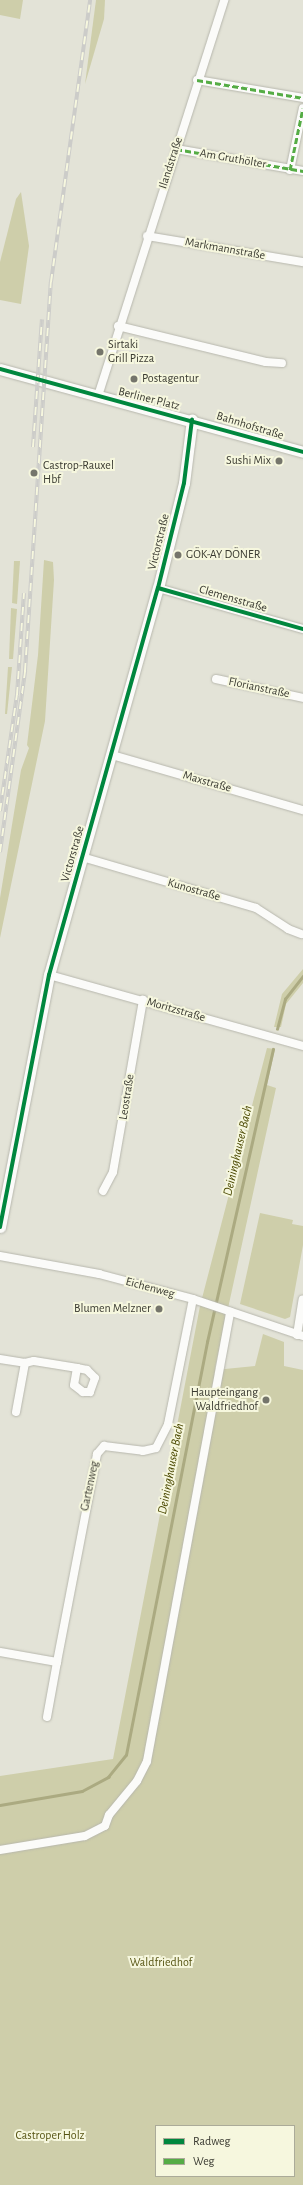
<!DOCTYPE html>
<meta charset="utf-8">
<style>
body{margin:0}
#map{position:relative;width:303px;height:2185px;overflow:hidden;background:#e3e3d7;font-family:"Alegreya Sans",sans-serif}
div>[style]{position:absolute}
[style*='--x']{left:calc(var(--x)*1px);top:calc(var(--y)*1px);width:calc(var(--w)*1px);rotate:calc(var(--a)*1deg)}
.green>*{inset:0;background:#ceceaa}
.stream>*{height:2.5px;margin:-1.25px;padding:0 1.25px;transform-origin:1.25px;border-radius:1.25px;background:#abaa81}
.roads{filter:drop-shadow(0 0 1px #b7b7ad) drop-shadow(0 0 1px #b7b7ad)}
.street>*{height:8px;margin:-4px;padding:0 4px;transform-origin:4px;border-radius:4px;background:#fbfbf9}
.secondary>*{height:11px;margin:-5.5px;padding:0 5.5px;transform-origin:5.5px;border-radius:5.5px;background:#fbfbf9}
.rail>*{height:4px;margin-top:-2px;transform-origin:0;background:repeating-linear-gradient(90deg,#f6f7de 0 8px,#ccccc9 0 16px);box-sizing:border-box;border-block:1px solid #ccccc9}
.quiet>*{height:3px;margin-top:-1.5px;transform-origin:0;background:repeating-linear-gradient(90deg,#55ac45 0 6px,transparent 0 9px)}
.cycleway>*{height:4px;margin:-2px;padding:0 2px;transform-origin:2px;border-radius:2px;background:#00873e}
.dots>*{width:11px;height:11px;translate:-50% -50%;box-sizing:border-box;border:2px solid #f6f7de;border-radius:50%}
span{translate:-50% -50%;white-space:nowrap;text-align:center;line-height:1.15;-webkit-text-stroke:4px #f6f7de;paint-order:stroke}
.street-label{font-size:12px;color:#3a3a31}
.poi-label{font-size:12px;color:#3a3a31}
.left{translate:0 -50%;text-align:left}
.right{translate:-100% -50%;text-align:right}
.park-label{font-size:12px;color:#565413}
.water-label{font-size:13px;color:#4a4801;font-style:italic}
.legend{position:absolute;left:155px;top:2125px;width:140px;height:52px;box-sizing:border-box;background:#f6f7de;border:1px solid #abab99;margin:0;padding:5px 7px;list-style:none;font-size:12px;color:#3a3a31}
.legend li{display:flex;align-items:center;gap:8px;height:20px}
.legend b{width:20px;border:1px solid #abab99}
</style>
<div id="map">
<div class="green">
<div style="clip-path:polygon(0 0,23px 0,20px 19px,0 15px)"></div>
<div style="clip-path:polygon(96px 0,105px 0,104px 19px,85px 84px)"></div>
<div style="clip-path:polygon(21px 192px,29px 246px,21px 304px,0 300px,0 262px,16px 199px)"></div>
<div style="clip-path:polygon(44px 560px,53px 562px,54px 580px,45px 721px,0 938px,0 898px,21px 770px,29px 748px,27px 745px,38px 655px)"></div>
<div style="clip-path:polygon(14px 561px,20px 561px,17px 604px,12px 603px)"></div>
<div style="clip-path:polygon(11px 608px,17px 609px,13px 659px,9px 659px)"></div>
<div style="clip-path:polygon(8px 667px,12px 667px,7px 714px,5px 714px)"></div>
<div style="clip-path:polygon(303px 969px,303px 983px,286px 1004px,281px 1027px,274px 1027px,282px 994px)"></div>
<div style="clip-path:polygon(evenodd,267px 1048px,275px 1049px,267px 1085px,276px 1088px,215px 1368px,225px 1369px,255px 1366px,263px 1334px,284px 1342px,284px 1366px,303px 1370px,303px 2185px,0 2185px,0 1776px,113px 1759px,200px 1306px,267px 1048px,156px 2126px,294px 2126px,294px 2176px,156px 2176px,156px 2126px)"></div>
<div style="clip-path:polygon(260px 1213px,293px 1220px,292px 1224px,303px 1226px,303px 1245px,290px 1317px,285px 1319px,240px 1304px)"></div>
</div>
<div class="stream">
<div style="--x:277;--y:1029;--w:31;--a:-75"></div>
<div style="--x:285;--y:999;--w:29;--a:-52"></div>
<div style="--x:0;--y:1805;--w:83;--a:-9.7"></div>
<div style="--x:82;--y:1791;--w:30;--a:-28"></div>
<div style="--x:108;--y:1777;--w:28;--a:-51"></div>
<div style="--x:126;--y:1755;--w:421;--a:-78.9"></div>
<div style="--x:207;--y:1342;--w:300;--a:-77.3"></div>
</div>
<div class="roads">
<div class="street">
<div style="--x:197;--y:80;--w:108;--a:9.6"></div>
<div style="--x:176;--y:149;--w:129;--a:9.8"></div>
<div style="--x:290;--y:170;--w:63;--a:-78.2"></div>
<div style="--x:147;--y:236;--w:158;--a:9.5"></div>
<div style="--x:118;--y:326;--w:152;--a:13.7"></div>
<div style="--x:266;--y:362;--w:16;--a:4"></div>
<div style="--x:98;--y:396;--w:416;--a:-72.3"></div>
<div style="--x:158;--y:588;--w:151;--a:15.8"></div>
<div style="--x:216;--y:679;--w:89;--a:12.3"></div>
<div style="--x:112;--y:755;--w:199;--a:16.1"></div>
<div style="--x:82;--y:857;--w:181;--a:16.3"></div>
<div style="--x:256;--y:908;--w:38;--a:33"></div>
<div style="--x:288;--y:929;--w:14;--a:21"></div>
<div style="--x:49;--y:975;--w:264;--a:15.6"></div>
<div style="--x:103;--y:1191;--w:21;--a:-62"></div>
<div style="--x:113;--y:1172;--w:175;--a:-80.1"></div>
<div style="--x:0;--y:1256;--w:101;--a:10.3"></div>
<div style="--x:99;--y:1274;--w:97;--a:14.9"></div>
<div style="--x:193;--y:1299;--w:116;--a:18.6"></div>
<div style="--x:297;--y:1335;--w:36;--a:-81"></div>
<div style="--x:0;--y:1359;--w:25;--a:9"></div>
<div style="--x:25;--y:1363;--w:9;--a:-13"></div>
<div style="--x:34;--y:1361;--w:44;--a:9.2"></div>
<div style="--x:77;--y:1368;--w:10;--a:11"></div>
<div style="--x:87;--y:1370;--w:11;--a:45"></div>
<div style="--x:95;--y:1378;--w:15;--a:110"></div>
<div style="--x:90;--y:1392;--w:7;--a:180"></div>
<div style="--x:83;--y:1392;--w:11;--a:-142"></div>
<div style="--x:74;--y:1385;--w:17;--a:-80"></div>
<div style="--x:16;--y:1412;--w:50;--a:-79.6"></div>
<div style="--x:0;--y:1652;--w:58;--a:10"></div>
<div style="--x:57;--y:1662;--w:212;--a:-79.1"></div>
<div style="--x:97;--y:1454;--w:11;--a:-49"></div>
<div style="--x:104;--y:1446;--w:39;--a:7"></div>
<div style="--x:143;--y:1451;--w:13;--a:-13"></div>
<div style="--x:156;--y:1448;--w:27;--a:-63"></div>
<div style="--x:168;--y:1424;--w:127;--a:-78.7"></div>
<div style="--x:47;--y:1717;--w:56;--a:-79.7"></div>
<div style="--x:0;--y:1850;--w:86;--a:-9.4"></div>
<div style="--x:85;--y:1836;--w:22;--a:-27"></div>
<div style="--x:105;--y:1826;--w:12;--a:-70"></div>
<div style="--x:109;--y:1815;--w:44;--a:-50.5"></div>
<div style="--x:137;--y:1781;--w:22;--a:-63"></div>
<div style="--x:147;--y:1761;--w:457;--a:-79.5"></div>
</div>
<div class="secondary">
<div style="--x:0;--y:369;--w:314;--a:15.3"></div>
<div style="--x:0;--y:1227;--w:257;--a:-79"></div>
<div style="--x:49;--y:975;--w:402;--a:-74.3"></div>
<div style="--x:158;--y:588;--w:108;--a:-76.1"></div>
<div style="--x:184;--y:483;--w:64;--a:-82.8"></div>
</div>
</div>
<div class="rail">
<div style="--x:33;--y:447;--w:128;--a:-86"></div>
<div style="--x:0;--y:811;--w:117;--a:-81.7"></div>
<div style="--x:17;--y:695;--w:102;--a:-86.1"></div>
<div style="--x:0;--y:852;--w:183;--a:-82.1"></div>
<div style="--x:25;--y:671;--w:390;--a:-86.2"></div>
<div style="--x:51;--y:282;--w:285;--a:-82.1"></div>
</div>
<div class="quiet">
<div style="--x:197;--y:80;--w:108;--a:9.6"></div>
<div style="--x:176;--y:149;--w:129;--a:9.8"></div>
<div style="--x:290;--y:170;--w:63;--a:-78.2"></div>
</div>
<div class="cycleway">
<div style="--x:0;--y:369;--w:314;--a:15.3"></div>
<div style="--x:158;--y:588;--w:151;--a:15.8"></div>
<div style="--x:0;--y:1227;--w:257;--a:-79"></div>
<div style="--x:49;--y:975;--w:402;--a:-74.3"></div>
<div style="--x:158;--y:588;--w:108;--a:-76.1"></div>
<div style="--x:184;--y:483;--w:64;--a:-82.8"></div>
</div>
<div class="dots">
<div style="left:100px;top:352px;background:#75756b"></div>
<div style="left:134px;top:379px;background:#75756b"></div>
<div style="left:279px;top:461px;background:#75756b"></div>
<div style="left:34px;top:473px;background:#75756b"></div>
<div style="left:178px;top:555px;background:#75756b"></div>
<div style="left:159px;top:1309px;background:#75756b"></div>
<div style="left:266px;top:1400px;background:#75756b"></div>
</div>
<div class="street-label">
<span style="left:233px;top:159px;rotate:10deg">Am Gruthölter</span>
<span style="left:171px;top:163px;rotate:-72deg">Ilandstraße</span>
<span style="left:225px;top:249px;rotate:10deg">Markmannstraße</span>
<span style="left:149px;top:399px;rotate:14deg">Berliner Platz</span>
<span style="left:250px;top:426px;rotate:17deg">Bahnhofstraße</span>
<span style="left:159px;top:542px;rotate:-76deg">Victorstraße</span>
<span style="left:233px;top:599px;rotate:16deg">Clemensstraße</span>
<span style="left:259px;top:688px;rotate:12deg">Florianstraße</span>
<span style="left:207px;top:782px;rotate:16deg">Maxstraße</span>
<span style="left:73px;top:854px;rotate:-74deg">Victorstraße</span>
<span style="left:194px;top:890px;rotate:16deg">Kunostraße</span>
<span style="left:176px;top:1010px;rotate:16deg">Moritzstraße</span>
<span style="left:127px;top:1097px;rotate:-81deg">Leostraße</span>
<span style="left:150px;top:1288px;rotate:15deg">Eichenweg</span>
<span style="left:90px;top:1486px;rotate:-78deg">Gartenweg</span>
</div>
<div class="poi-label">
<span class="left" style="left:108px;top:352px">Sirtaki<br>Grill Pizza</span>
<span class="left" style="left:142px;top:379px">Postagentur</span>
<span class="right" style="left:271px;top:461px">Sushi Mix</span>
<span class="left" style="left:43px;top:473px">Castrop-Rauxel<br>Hbf</span>
<span class="left" style="left:186px;top:555px">GÖK-AY DÖNER</span>
<span class="right" style="left:151px;top:1309px">Blumen Melzner</span>
<span class="right" style="left:258px;top:1400px">Haupteingang<br>Waldfriedhof</span>
</div>
<div class="park-label">
<span style="left:161px;top:1963px">Waldfriedhof</span>
<span style="left:50px;top:2136px">Castroper Holz</span>
</div>
<div class="water-label">
<span style="left:239px;top:1151px;rotate:-77deg">Deininghauser Bach</span>
<span style="left:172px;top:1469px;rotate:-79deg">Deininghauser Bach</span>
</div>
<ul class="legend">
<li><b style="height:5px;background:#00873e"></b>Radweg</li>
<li><b style="height:5px;background:#55ac45"></b>Weg</li>
</ul>
</div>
